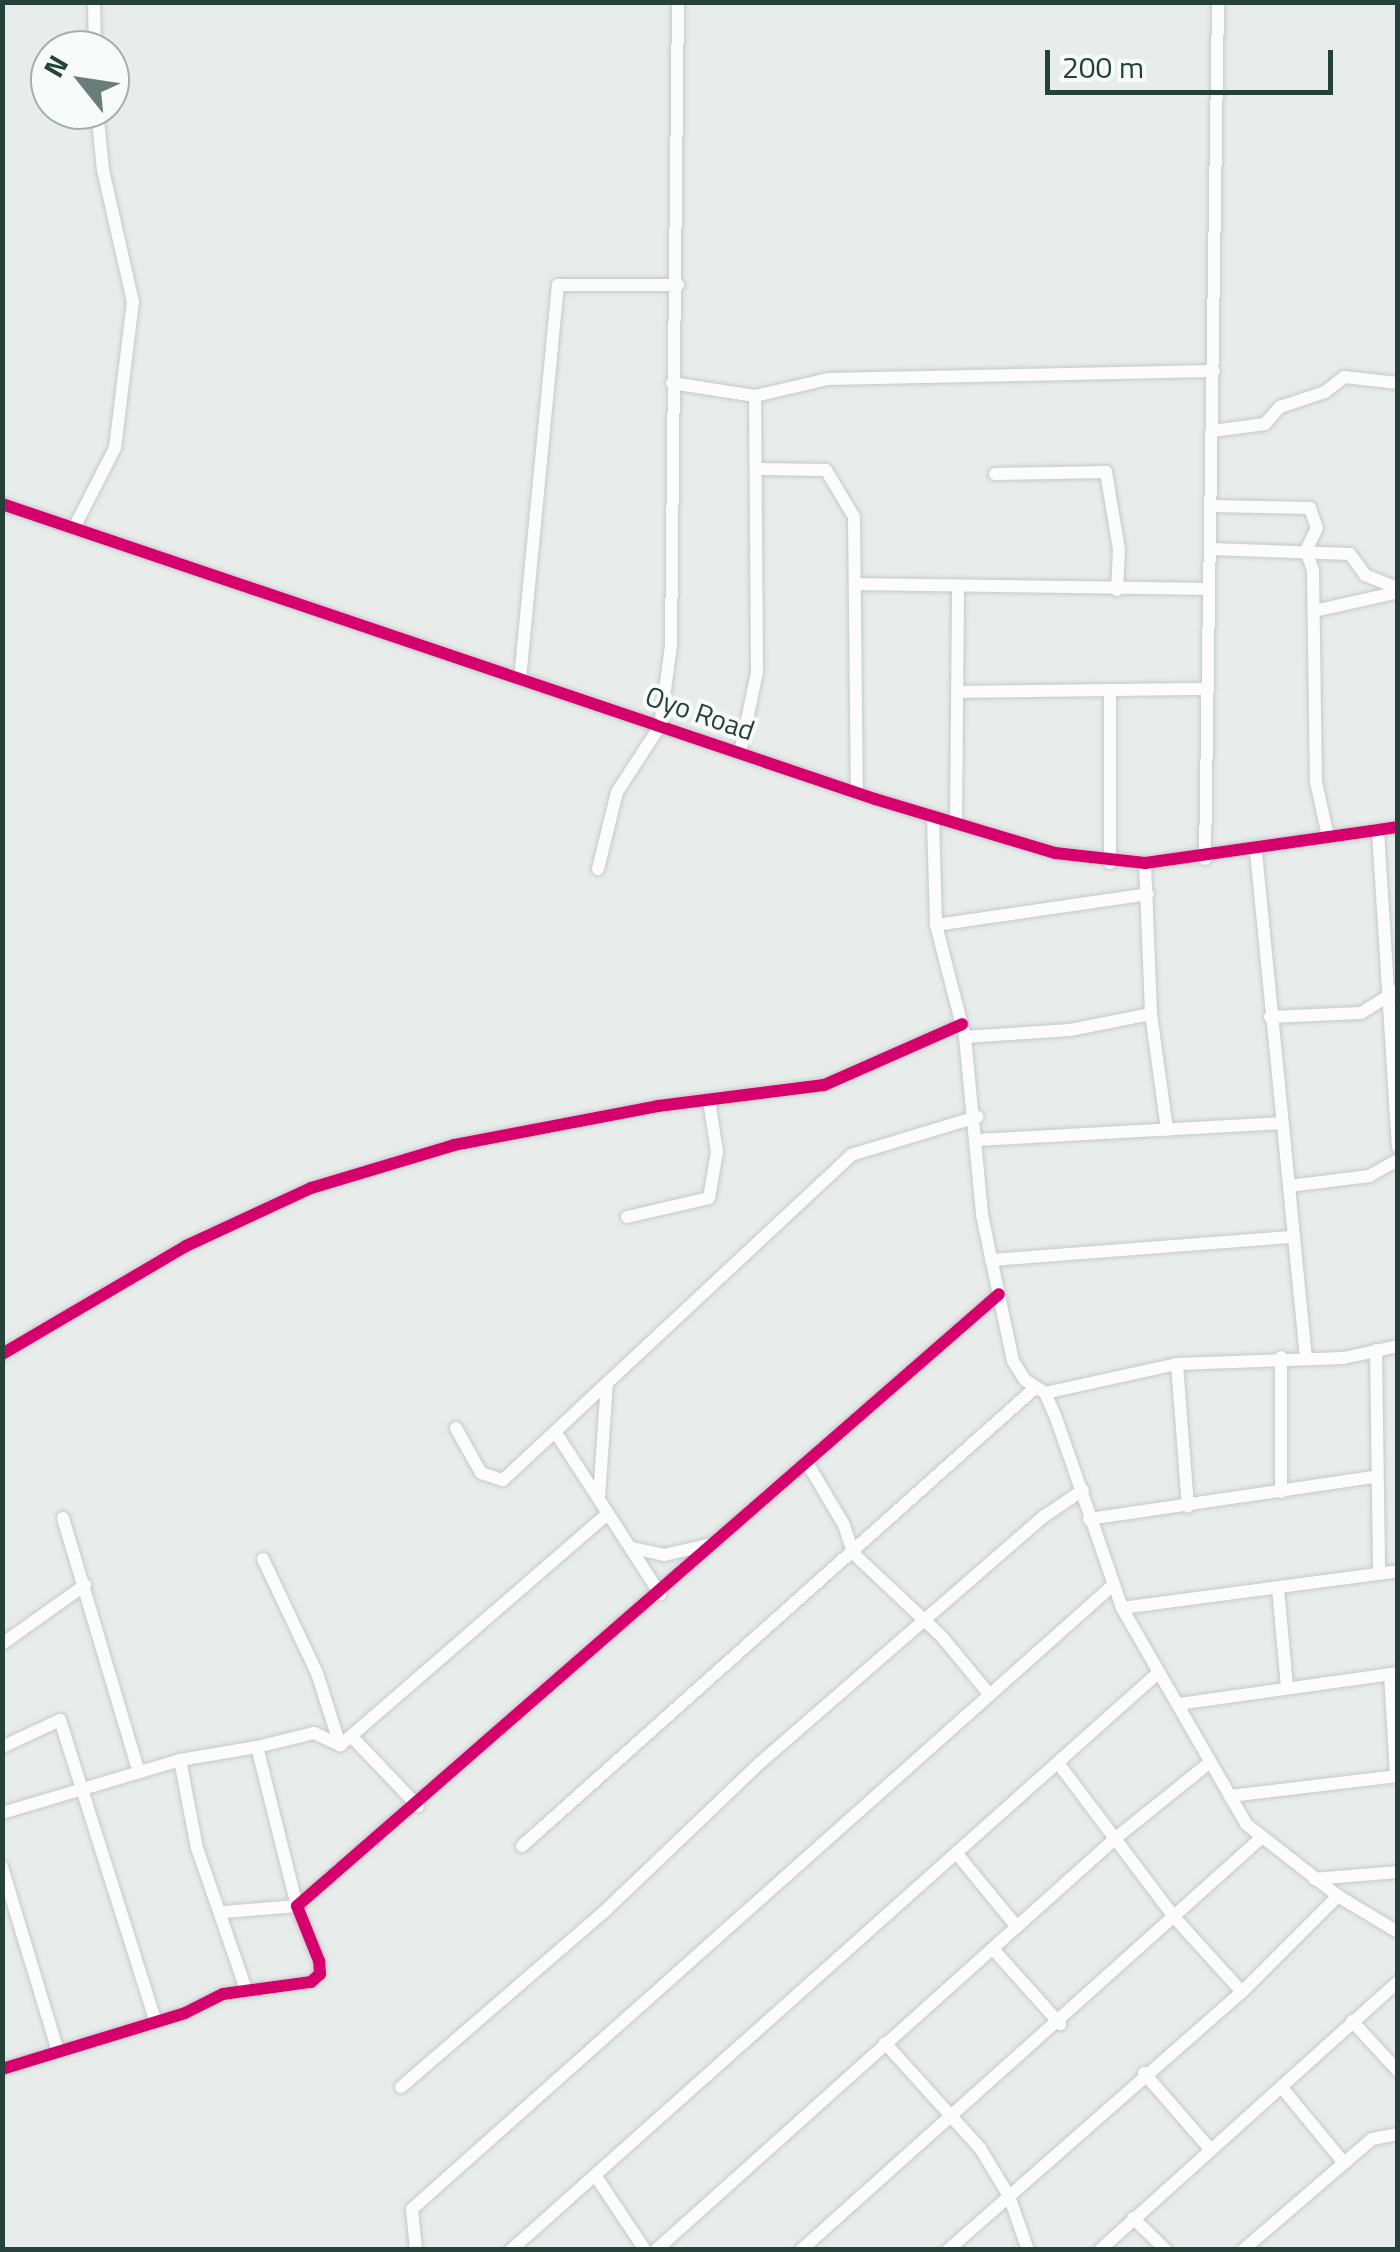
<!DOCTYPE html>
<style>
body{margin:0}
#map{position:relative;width:1400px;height:2252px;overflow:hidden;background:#e8edeb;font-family:"Titillium Web",sans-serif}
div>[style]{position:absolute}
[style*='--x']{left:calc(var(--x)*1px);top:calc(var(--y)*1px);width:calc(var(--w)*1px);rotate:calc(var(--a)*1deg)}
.roads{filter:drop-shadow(0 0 2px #c5cac8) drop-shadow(0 0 2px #c5cac8)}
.minor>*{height:12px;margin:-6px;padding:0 6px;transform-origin:6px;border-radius:6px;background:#fcfcfc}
.cycleway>*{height:12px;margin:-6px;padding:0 6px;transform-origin:6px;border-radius:6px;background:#d6006c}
span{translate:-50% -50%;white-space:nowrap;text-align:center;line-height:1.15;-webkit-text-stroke:8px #f7fbf9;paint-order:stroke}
.street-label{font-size:28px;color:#24423a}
.frame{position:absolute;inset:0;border:5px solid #24423a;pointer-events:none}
.north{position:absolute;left:30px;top:30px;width:100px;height:100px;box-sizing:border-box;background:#f7fbf9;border:2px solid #a3b1ad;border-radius:50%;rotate:300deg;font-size:28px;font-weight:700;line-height:40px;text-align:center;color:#24423a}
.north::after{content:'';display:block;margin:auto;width:35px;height:45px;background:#697e78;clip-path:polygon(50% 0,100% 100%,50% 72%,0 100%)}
.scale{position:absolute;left:1045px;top:50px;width:288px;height:45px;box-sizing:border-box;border:5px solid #24423a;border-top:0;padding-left:12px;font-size:30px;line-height:35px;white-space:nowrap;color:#24423a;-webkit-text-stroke:8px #f7fbf9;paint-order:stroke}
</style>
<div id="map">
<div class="roads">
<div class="minor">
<div style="--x:94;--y:2;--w:48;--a:88.8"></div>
<div style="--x:672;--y:383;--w:84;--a:8.9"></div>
<div style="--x:755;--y:396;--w:75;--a:-13.1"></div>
<div style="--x:828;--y:379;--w:386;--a:-1.2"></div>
<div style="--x:1213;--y:431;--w:52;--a:-7.7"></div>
<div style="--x:1265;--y:424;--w:23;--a:-49"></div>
<div style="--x:1280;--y:407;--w:47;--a:-18.4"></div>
<div style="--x:1325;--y:392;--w:24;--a:-38"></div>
<div style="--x:1344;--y:377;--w:54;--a:6.3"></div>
<div style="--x:759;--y:469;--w:67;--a:0.9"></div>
<div style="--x:826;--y:470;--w:55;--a:59.2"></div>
<div style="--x:854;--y:517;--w:276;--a:89.4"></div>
<div style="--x:995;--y:474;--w:111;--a:-1"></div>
<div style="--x:1106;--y:472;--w:79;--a:80.5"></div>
<div style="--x:1119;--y:550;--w:40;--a:92.9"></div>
<div style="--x:2;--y:504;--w:921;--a:18.67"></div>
<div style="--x:875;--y:799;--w:188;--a:16.7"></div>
<div style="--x:1055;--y:853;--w:91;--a:6.3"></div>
<div style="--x:1145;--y:863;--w:256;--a:-8.1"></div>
<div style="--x:1212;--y:506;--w:98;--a:1.2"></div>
<div style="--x:1310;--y:508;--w:21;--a:71"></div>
<div style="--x:1317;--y:528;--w:25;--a:116"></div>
<div style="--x:1306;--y:551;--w:20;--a:70"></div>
<div style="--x:1313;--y:570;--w:212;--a:89.2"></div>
<div style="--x:1316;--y:782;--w:55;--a:77.5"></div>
<div style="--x:74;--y:528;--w:90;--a:-62.9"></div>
<div style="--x:115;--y:448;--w:147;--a:-83"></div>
<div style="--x:133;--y:302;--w:135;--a:-102.8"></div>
<div style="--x:103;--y:170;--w:60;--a:-95.7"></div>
<div style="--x:1211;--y:549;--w:139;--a:2.1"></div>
<div style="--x:1350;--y:554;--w:26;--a:54"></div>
<div style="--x:1365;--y:575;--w:35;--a:22"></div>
<div style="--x:859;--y:584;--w:349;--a:0.8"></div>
<div style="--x:1314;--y:611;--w:86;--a:-12.7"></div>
<div style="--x:520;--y:679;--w:396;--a:-84.5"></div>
<div style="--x:558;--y:285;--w:120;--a:0"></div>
<div style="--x:1110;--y:690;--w:173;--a:90"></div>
<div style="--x:957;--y:692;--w:251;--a:-0.7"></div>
<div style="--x:740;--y:753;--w:83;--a:-78.1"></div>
<div style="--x:757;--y:672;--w:276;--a:-90.4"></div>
<div style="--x:933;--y:817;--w:108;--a:88.4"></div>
<div style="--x:936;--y:925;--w:116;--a:75.5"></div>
<div style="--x:965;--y:1037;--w:179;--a:84.5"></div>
<div style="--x:982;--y:1215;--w:149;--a:78"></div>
<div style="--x:1013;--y:1361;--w:22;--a:58"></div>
<div style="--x:1025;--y:1380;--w:24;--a:33"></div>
<div style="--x:1045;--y:1393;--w:27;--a:66"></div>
<div style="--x:1056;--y:1418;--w:201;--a:70.8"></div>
<div style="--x:1122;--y:1608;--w:249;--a:60.1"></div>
<div style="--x:1246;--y:1824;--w:117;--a:38"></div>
<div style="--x:1338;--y:1896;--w:70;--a:31"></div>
<div style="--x:956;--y:823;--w:234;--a:-89.5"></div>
<div style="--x:1378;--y:831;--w:316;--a:86.4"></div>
<div style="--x:1256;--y:852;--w:508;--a:84.36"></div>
<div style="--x:1205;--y:859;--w:857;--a:-89.13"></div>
<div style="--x:1145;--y:863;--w:151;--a:87.7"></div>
<div style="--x:1151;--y:1014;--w:117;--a:82.1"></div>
<div style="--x:598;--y:869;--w:79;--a:-76.1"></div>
<div style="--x:617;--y:792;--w:79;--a:-56.9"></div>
<div style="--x:660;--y:726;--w:81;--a:-82.2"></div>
<div style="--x:671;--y:646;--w:644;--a:-89.38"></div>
<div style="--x:936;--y:925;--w:214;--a:-8.3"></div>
<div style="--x:1270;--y:1017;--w:91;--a:-2.5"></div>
<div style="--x:1361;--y:1013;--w:44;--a:-31.9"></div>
<div style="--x:965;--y:1037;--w:105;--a:-3.8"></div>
<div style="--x:1070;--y:1030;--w:83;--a:-11.2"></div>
<div style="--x:979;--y:1140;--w:303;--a:-3.2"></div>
<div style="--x:1289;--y:1186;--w:81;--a:-7.1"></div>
<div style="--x:1369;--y:1176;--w:33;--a:-29"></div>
<div style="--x:627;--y:1217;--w:84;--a:-13"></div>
<div style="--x:709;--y:1198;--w:47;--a:-80.1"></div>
<div style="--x:717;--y:1152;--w:53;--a:-98.7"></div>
<div style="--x:991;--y:1260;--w:301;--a:-4.4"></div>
<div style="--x:1376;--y:1350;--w:223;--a:89.2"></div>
<div style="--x:2;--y:1354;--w:213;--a:-30.4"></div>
<div style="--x:186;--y:1246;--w:138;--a:-24.9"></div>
<div style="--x:311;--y:1188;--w:149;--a:-16.7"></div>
<div style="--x:454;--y:1145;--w:208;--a:-10.8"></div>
<div style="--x:658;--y:1106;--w:167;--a:-7.2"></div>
<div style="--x:824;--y:1085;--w:151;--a:-23.8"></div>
<div style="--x:1281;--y:1357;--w:135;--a:90"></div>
<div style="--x:1177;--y:1364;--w:143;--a:85.6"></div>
<div style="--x:1045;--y:1393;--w:135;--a:-12.4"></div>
<div style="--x:1177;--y:1364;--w:167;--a:-2.1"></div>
<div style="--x:1344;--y:1358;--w:55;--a:-12.5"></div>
<div style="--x:456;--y:1428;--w:51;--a:60.9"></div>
<div style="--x:481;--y:1473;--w:23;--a:18"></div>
<div style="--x:503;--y:1480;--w:476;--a:-43"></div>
<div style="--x:851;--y:1155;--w:132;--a:-16.8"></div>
<div style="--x:556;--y:1433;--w:192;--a:57.1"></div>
<div style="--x:809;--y:1466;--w:69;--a:59.3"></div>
<div style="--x:844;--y:1525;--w:29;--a:72"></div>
<div style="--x:853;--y:1553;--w:122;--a:43.3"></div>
<div style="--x:942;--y:1637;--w:75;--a:50.4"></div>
<div style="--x:599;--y:1497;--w:114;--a:-86"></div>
<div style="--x:63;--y:1518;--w:262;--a:73.4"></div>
<div style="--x:1089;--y:1519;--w:288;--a:-8.4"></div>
<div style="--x:632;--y:1548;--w:33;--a:12"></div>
<div style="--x:664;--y:1555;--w:49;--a:-12.9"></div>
<div style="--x:263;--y:1559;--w:126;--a:64.7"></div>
<div style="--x:317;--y:1673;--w:76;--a:72.3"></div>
<div style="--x:340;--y:1745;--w:14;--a:-39"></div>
<div style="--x:351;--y:1736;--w:97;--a:46.3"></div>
<div style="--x:1278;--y:1588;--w:99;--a:84.8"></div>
<div style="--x:1122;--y:1608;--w:278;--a:-7.6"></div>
<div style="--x:2;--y:1644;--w:102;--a:-35.4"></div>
<div style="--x:1390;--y:1674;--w:102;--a:86.6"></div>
<div style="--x:1178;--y:1704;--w:222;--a:-8"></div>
<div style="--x:351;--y:1736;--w:339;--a:-40.9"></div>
<div style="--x:2;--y:1747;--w:64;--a:-25"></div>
<div style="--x:60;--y:1720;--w:317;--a:72.4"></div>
<div style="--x:257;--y:1747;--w:59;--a:-13.8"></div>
<div style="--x:314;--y:1733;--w:29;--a:25"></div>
<div style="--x:1058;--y:1763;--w:193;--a:53"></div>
<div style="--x:1174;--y:1917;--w:101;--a:47.8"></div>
<div style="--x:1230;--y:1796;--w:169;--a:-6.8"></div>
<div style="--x:2;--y:1813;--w:186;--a:-16.6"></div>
<div style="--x:522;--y:1846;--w:688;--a:-41.76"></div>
<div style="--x:957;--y:1854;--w:94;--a:50.6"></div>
<div style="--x:2;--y:1867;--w:192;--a:73.1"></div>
<div style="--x:1314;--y:1879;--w:84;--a:-4.8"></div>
<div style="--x:224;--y:1912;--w:73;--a:-4.7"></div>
<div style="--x:297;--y:1906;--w:164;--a:-104.1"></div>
<div style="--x:257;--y:1747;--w:78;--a:170.4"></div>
<div style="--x:180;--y:1760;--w:90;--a:79.1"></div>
<div style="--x:197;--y:1848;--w:152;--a:70.9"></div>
<div style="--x:993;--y:1949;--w:101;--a:48.2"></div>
<div style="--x:1352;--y:2021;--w:68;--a:47.4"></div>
<div style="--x:885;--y:2043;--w:142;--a:47.9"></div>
<div style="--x:980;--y:2148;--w:56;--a:58.9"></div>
<div style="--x:1009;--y:2196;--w:57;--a:70.6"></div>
<div style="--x:2;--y:2069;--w:191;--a:-17"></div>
<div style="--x:185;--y:2013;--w:42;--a:-26.6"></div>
<div style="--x:223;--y:1994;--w:89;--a:-7.8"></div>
<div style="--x:311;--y:1982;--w:12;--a:-42"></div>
<div style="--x:320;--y:1974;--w:13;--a:-94"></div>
<div style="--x:319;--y:1961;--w:59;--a:-111.8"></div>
<div style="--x:297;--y:1906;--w:931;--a:-41.08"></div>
<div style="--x:1144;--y:2073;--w:102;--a:49"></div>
<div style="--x:401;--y:2087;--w:271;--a:-40.8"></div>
<div style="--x:606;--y:1910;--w:214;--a:-43.7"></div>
<div style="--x:761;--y:1762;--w:374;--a:-41"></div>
<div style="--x:1043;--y:1517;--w:48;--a:-34"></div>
<div style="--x:1283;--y:2089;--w:96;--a:50.5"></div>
<div style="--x:595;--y:2175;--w:90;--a:56.3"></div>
<div style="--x:1133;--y:2218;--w:46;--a:44.1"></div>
<div style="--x:416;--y:2250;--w:41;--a:-95.6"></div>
<div style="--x:412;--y:2209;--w:938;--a:-41.67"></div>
<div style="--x:511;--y:2250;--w:868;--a:-41.73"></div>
<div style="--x:656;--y:2250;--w:619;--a:-41.86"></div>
<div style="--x:1117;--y:1837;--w:118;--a:-38.8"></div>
<div style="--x:801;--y:2250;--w:618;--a:-41.85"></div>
<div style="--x:948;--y:2250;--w:391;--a:-41.3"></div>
<div style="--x:1242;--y:1992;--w:136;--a:-45"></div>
<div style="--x:1100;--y:2250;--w:401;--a:-42"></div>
<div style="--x:1243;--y:2250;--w:170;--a:-40.7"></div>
<div style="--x:1372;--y:2139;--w:26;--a:-11"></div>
</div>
</div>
<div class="cycleway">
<div style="--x:2;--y:504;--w:921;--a:18.67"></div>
<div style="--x:875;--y:799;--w:188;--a:16.7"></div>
<div style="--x:1055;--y:853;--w:91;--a:6.3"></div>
<div style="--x:1145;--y:863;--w:256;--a:-8.1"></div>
<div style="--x:2;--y:1354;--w:213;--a:-30.4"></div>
<div style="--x:186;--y:1246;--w:138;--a:-24.9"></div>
<div style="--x:311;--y:1188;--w:149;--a:-16.7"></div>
<div style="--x:454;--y:1145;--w:208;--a:-10.8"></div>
<div style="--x:658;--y:1106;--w:167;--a:-7.2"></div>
<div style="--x:824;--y:1085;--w:151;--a:-23.8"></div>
<div style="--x:2;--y:2069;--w:191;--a:-17"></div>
<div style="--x:185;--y:2013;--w:42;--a:-26.6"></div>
<div style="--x:223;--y:1994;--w:89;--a:-7.8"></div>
<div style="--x:311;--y:1982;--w:12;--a:-42"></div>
<div style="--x:320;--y:1974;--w:13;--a:-94"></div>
<div style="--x:319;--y:1961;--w:59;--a:-111.8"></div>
<div style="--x:297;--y:1906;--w:931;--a:-41.08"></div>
</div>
<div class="street-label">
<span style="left:700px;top:713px;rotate:19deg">Oyo Road</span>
</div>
<div class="frame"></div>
<div class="north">N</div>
<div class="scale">200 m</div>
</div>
